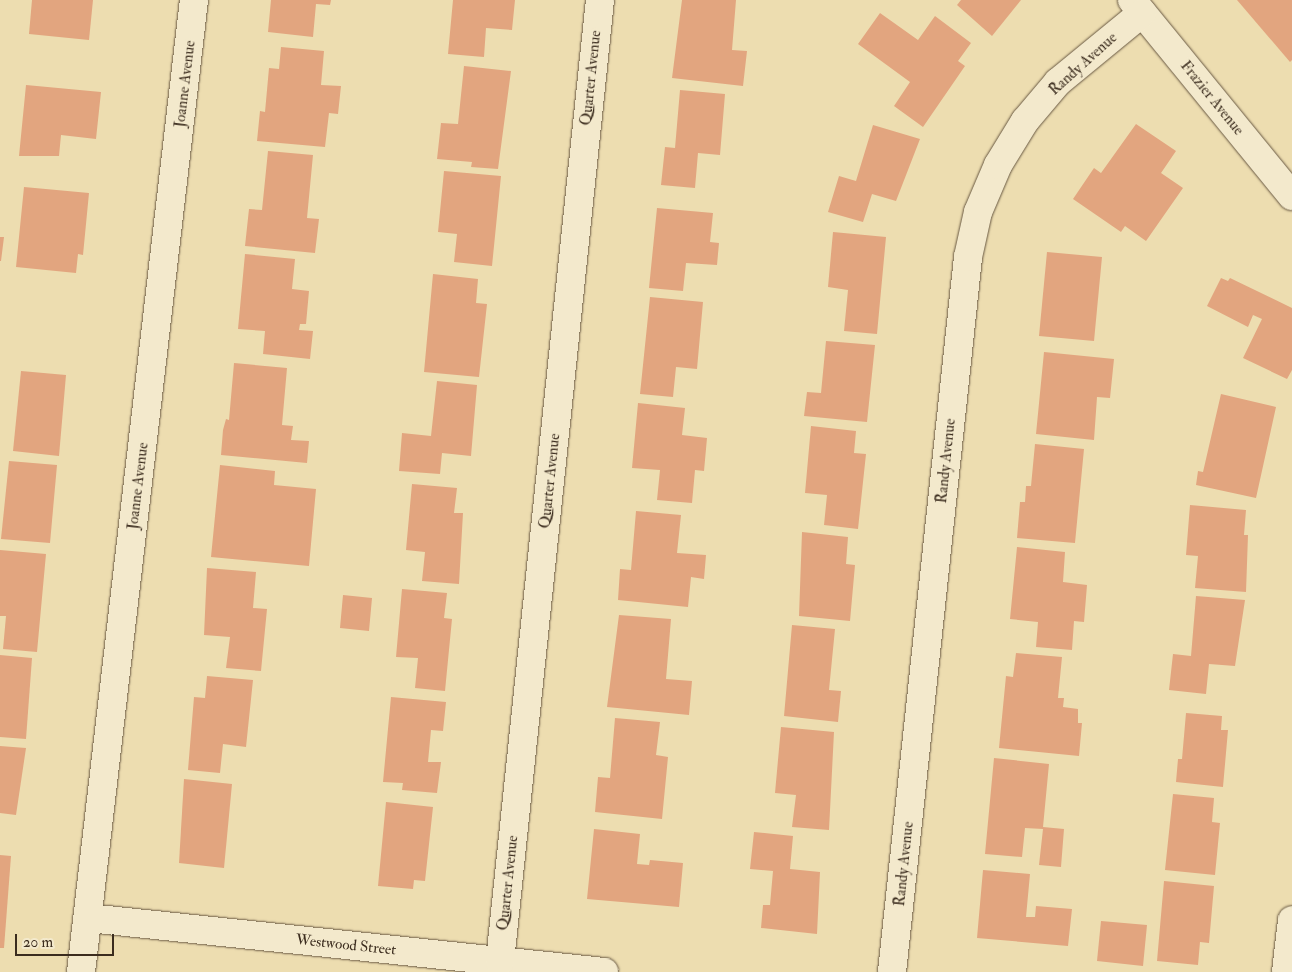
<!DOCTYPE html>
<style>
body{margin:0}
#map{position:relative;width:1292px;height:972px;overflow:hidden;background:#edddb0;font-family:"IM FELL Double Pica",serif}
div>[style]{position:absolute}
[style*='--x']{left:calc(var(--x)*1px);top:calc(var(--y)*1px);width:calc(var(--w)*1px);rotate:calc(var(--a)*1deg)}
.building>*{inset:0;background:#e2a57f}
.roads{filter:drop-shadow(0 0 1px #685842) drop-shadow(0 0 1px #685842)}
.minor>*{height:28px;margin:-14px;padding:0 14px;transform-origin:14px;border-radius:14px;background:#f3e9cc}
span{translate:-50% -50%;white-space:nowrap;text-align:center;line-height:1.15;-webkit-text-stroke:4px #f3e9cc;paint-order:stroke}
.street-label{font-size:15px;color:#3b2c1e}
.scale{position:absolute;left:15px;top:934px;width:99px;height:22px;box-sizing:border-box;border:2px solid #3b2c1e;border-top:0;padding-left:6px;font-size:15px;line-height:18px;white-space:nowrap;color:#3b2c1e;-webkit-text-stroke:4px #f3e9cc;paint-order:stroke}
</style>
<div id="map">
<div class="building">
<div style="clip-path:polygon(32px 0,93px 0,89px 40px,29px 34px)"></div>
<div style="clip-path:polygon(271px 0,331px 0,330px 5px,316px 4px,313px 37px,268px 32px)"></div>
<div style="clip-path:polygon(453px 0,515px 0,512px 30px,486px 28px,484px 57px,448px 54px)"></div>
<div style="clip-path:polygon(682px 0,736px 0,732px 50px,747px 51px,743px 86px,672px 78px)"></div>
<div style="clip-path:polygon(961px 0,1021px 0,992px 36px,957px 5px)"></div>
<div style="clip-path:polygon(1237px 0,1292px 0,1292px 60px,1290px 62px)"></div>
<div style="clip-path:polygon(880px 13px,918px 40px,935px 16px,971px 43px,958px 61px,965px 66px,923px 127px,894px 106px,910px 82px,858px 44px)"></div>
<div style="clip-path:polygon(281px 47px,324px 51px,321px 85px,341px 86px,338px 114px,329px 113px,325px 147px,257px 141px,260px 111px,265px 112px,269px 68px,279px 69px)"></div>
<div style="clip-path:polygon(464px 66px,511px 71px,498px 169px,471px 167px,472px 162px,437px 159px,441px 123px,458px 124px)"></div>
<div style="clip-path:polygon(26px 85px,101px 92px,96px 139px,61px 135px,59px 156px,19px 156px)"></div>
<div style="clip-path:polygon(680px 90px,725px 94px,720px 155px,698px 153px,695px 188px,661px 185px,665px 147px,675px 148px)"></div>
<div style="clip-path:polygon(1136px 124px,1176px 151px,1161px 173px,1183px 188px,1146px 241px,1125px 226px,1121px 232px,1073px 199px,1094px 168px,1101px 173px)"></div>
<div style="clip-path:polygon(873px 125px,920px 139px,896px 201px,872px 194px,863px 222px,828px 212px,839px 176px,856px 181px)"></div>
<div style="clip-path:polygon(268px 151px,313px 155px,307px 218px,319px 219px,315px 253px,245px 246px,249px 209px,262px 210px)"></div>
<div style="clip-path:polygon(444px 171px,501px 176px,492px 266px,454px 262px,457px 234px,438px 232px)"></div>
<div style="clip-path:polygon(24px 187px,89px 193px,83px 255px,78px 254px,76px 273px,16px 267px)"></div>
<div style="clip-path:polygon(657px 208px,713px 213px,710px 242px,719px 243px,717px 265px,686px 263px,683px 291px,649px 288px)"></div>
<div style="clip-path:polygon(833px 232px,886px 237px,877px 334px,844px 331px,848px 290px,828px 287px)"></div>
<div style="clip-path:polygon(0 237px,4px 237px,1px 261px,0 261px)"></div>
<div style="clip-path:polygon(1047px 252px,1102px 257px,1094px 341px,1039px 336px)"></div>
<div style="clip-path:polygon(245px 254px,295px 259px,292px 289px,309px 291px,306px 324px,300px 324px,299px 330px,313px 331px,310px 359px,263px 354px,265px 331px,238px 329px)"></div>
<div style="clip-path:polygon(433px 274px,478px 279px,476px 303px,487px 304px,479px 377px,424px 372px)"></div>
<div style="clip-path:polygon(1221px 278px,1228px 281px,1230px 278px,1292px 308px,1292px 370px,1287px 379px,1243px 358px,1262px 319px,1253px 315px,1248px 327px,1207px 306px)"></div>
<div style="clip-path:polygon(650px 297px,703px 302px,697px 369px,676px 367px,673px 397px,640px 394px)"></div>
<div style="clip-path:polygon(826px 341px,875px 345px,867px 422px,804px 416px,807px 392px,821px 393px)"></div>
<div style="clip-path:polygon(1044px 352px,1114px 359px,1110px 398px,1097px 397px,1094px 440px,1036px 434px)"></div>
<div style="clip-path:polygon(234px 363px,287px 368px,282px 425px,293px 426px,291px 440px,309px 441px,307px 463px,221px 455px,223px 430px,226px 419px,229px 420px)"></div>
<div style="clip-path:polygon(21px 371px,66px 375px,59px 456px,13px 451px)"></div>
<div style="clip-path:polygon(437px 381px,477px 385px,471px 456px,442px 453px,440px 474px,399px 471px,402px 433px,431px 436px)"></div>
<div style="clip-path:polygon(1221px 394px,1276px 407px,1256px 498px,1196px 485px,1198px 471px,1203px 472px)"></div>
<div style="clip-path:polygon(638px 403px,685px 408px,682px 435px,707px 438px,704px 471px,695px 470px,692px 503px,657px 500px,660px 470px,632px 468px)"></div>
<div style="clip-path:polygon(811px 426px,856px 431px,854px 453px,866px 454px,858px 529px,824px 525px,827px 495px,805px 493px)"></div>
<div style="clip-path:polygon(1035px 444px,1084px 449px,1075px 543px,1017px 538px,1020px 502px,1025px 502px,1026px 486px,1031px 486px)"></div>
<div style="clip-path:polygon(9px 461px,57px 465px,50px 543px,1px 539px)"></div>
<div style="clip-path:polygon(220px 465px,275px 471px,274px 485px,316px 489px,309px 566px,211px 557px)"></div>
<div style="clip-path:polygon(412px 484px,457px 488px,454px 513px,463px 513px,459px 584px,422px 581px,425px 552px,406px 550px)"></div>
<div style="clip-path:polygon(1190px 505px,1246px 510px,1244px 535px,1248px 535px,1246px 592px,1195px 588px,1198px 556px,1186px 555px)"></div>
<div style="clip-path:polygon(636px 511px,681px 515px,677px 553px,706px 555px,704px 579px,691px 577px,688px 607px,618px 600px,620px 569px,631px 570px)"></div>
<div style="clip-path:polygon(802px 532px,848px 537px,846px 564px,855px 565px,850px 621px,799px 616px)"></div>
<div style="clip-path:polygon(1017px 547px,1065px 552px,1063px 582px,1087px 585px,1084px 622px,1074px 621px,1072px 650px,1036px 647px,1038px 622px,1010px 619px)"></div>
<div style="clip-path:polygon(0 550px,46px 554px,37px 652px,3px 649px,6px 616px,0 616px)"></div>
<div style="clip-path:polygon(207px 568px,256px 572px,253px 608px,267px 609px,261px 671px,226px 668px,230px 637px,204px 635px)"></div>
<div style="clip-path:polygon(402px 589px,447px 593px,444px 618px,452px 619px,445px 691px,415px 688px,418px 658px,396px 657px)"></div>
<div style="clip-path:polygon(343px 595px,372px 598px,369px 631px,340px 628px)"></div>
<div style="clip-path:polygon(1196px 596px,1245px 600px,1235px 666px,1209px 664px,1206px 694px,1169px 690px,1173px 654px,1191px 656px)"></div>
<div style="clip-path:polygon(619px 615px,671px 619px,666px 679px,692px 681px,689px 715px,607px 707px)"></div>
<div style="clip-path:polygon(792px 625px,835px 629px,829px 690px,841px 691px,838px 722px,784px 716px)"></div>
<div style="clip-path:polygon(1016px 653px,1062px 657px,1058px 698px,1064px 698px,1063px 707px,1078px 709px,1078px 723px,1082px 723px,1079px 756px,999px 748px,1006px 676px,1013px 677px)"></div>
<div style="clip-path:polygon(0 655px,32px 658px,26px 739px,0 737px)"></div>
<div style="clip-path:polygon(207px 676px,253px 680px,246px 747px,223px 744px,220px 773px,188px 770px,194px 697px,205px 698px)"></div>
<div style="clip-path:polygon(391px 697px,446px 702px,443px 731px,431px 730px,428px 762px,441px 762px,437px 793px,402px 790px,403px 783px,383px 782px)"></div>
<div style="clip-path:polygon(1186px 713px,1222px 716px,1221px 730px,1228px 730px,1223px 787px,1176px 782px,1178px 759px,1182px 759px)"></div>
<div style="clip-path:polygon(615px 718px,660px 722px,656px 755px,668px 757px,662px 819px,595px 812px,598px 777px,610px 778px)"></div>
<div style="clip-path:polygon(781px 727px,834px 732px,829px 830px,792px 827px,796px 795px,775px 793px)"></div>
<div style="clip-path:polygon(0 746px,26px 748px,16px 815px,0 813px)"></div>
<div style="clip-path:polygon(994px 758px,1049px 764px,1043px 827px,1064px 829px,1061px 867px,1039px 865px,1043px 829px,1025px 828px,1022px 857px,985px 854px)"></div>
<div style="clip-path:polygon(184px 779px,232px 784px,224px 868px,179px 863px)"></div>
<div style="clip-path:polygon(1173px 794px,1214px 798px,1212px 822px,1220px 823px,1215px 875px,1165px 870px)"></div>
<div style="clip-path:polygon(386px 802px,433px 807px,425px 881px,414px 880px,413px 889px,378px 886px)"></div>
<div style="clip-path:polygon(594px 829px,640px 834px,637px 864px,649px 865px,650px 860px,683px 863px,679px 907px,587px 899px)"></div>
<div style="clip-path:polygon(754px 832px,793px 836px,790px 869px,820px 872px,817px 934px,761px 928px,763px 905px,770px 905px,773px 871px,750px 869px)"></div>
<div style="clip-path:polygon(0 855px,11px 856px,4px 948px,0 948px)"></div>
<div style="clip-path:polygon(983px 870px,1030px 874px,1026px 917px,1035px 917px,1036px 906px,1072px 909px,1068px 946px,977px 938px)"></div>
<div style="clip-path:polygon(1164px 881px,1214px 886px,1209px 943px,1200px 942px,1198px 965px,1157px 961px)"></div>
<div style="clip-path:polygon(1101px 921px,1147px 925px,1143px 966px,1097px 961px)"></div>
</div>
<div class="roads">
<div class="minor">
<div style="--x:1132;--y:0;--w:253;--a:50.8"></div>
<div style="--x:88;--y:918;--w:519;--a:5.97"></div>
<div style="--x:500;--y:961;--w:966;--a:-84.06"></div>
<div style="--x:81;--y:972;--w:979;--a:-83.37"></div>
<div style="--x:892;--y:972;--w:719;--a:-83.93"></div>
<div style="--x:968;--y:257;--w:46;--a:-77.5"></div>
<div style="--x:978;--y:212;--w:51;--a:-66.9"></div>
<div style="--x:998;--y:165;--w:52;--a:-58.5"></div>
<div style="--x:1025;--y:121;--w:51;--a:-49.8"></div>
<div style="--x:1058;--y:82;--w:109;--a:-39.4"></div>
<div style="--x:1286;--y:972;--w:52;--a:-83.4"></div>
</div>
</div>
<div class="street-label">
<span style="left:1083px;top:64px;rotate:-42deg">Randy Avenue</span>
<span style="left:591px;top:78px;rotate:-84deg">Quarter Avenue</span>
<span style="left:185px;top:84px;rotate:-83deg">Joanne Avenue</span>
<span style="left:1212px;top:98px;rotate:51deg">Frazier Avenue</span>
<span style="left:946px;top:461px;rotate:-84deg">Randy Avenue</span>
<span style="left:550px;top:481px;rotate:-84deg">Quarter Avenue</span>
<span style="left:138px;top:486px;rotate:-83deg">Joanne Avenue</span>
<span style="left:904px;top:864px;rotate:-84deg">Randy Avenue</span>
<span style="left:508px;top:883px;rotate:-84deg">Quarter Avenue</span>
<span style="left:346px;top:945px;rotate:6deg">Westwood Street</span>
</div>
<div class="scale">20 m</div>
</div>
